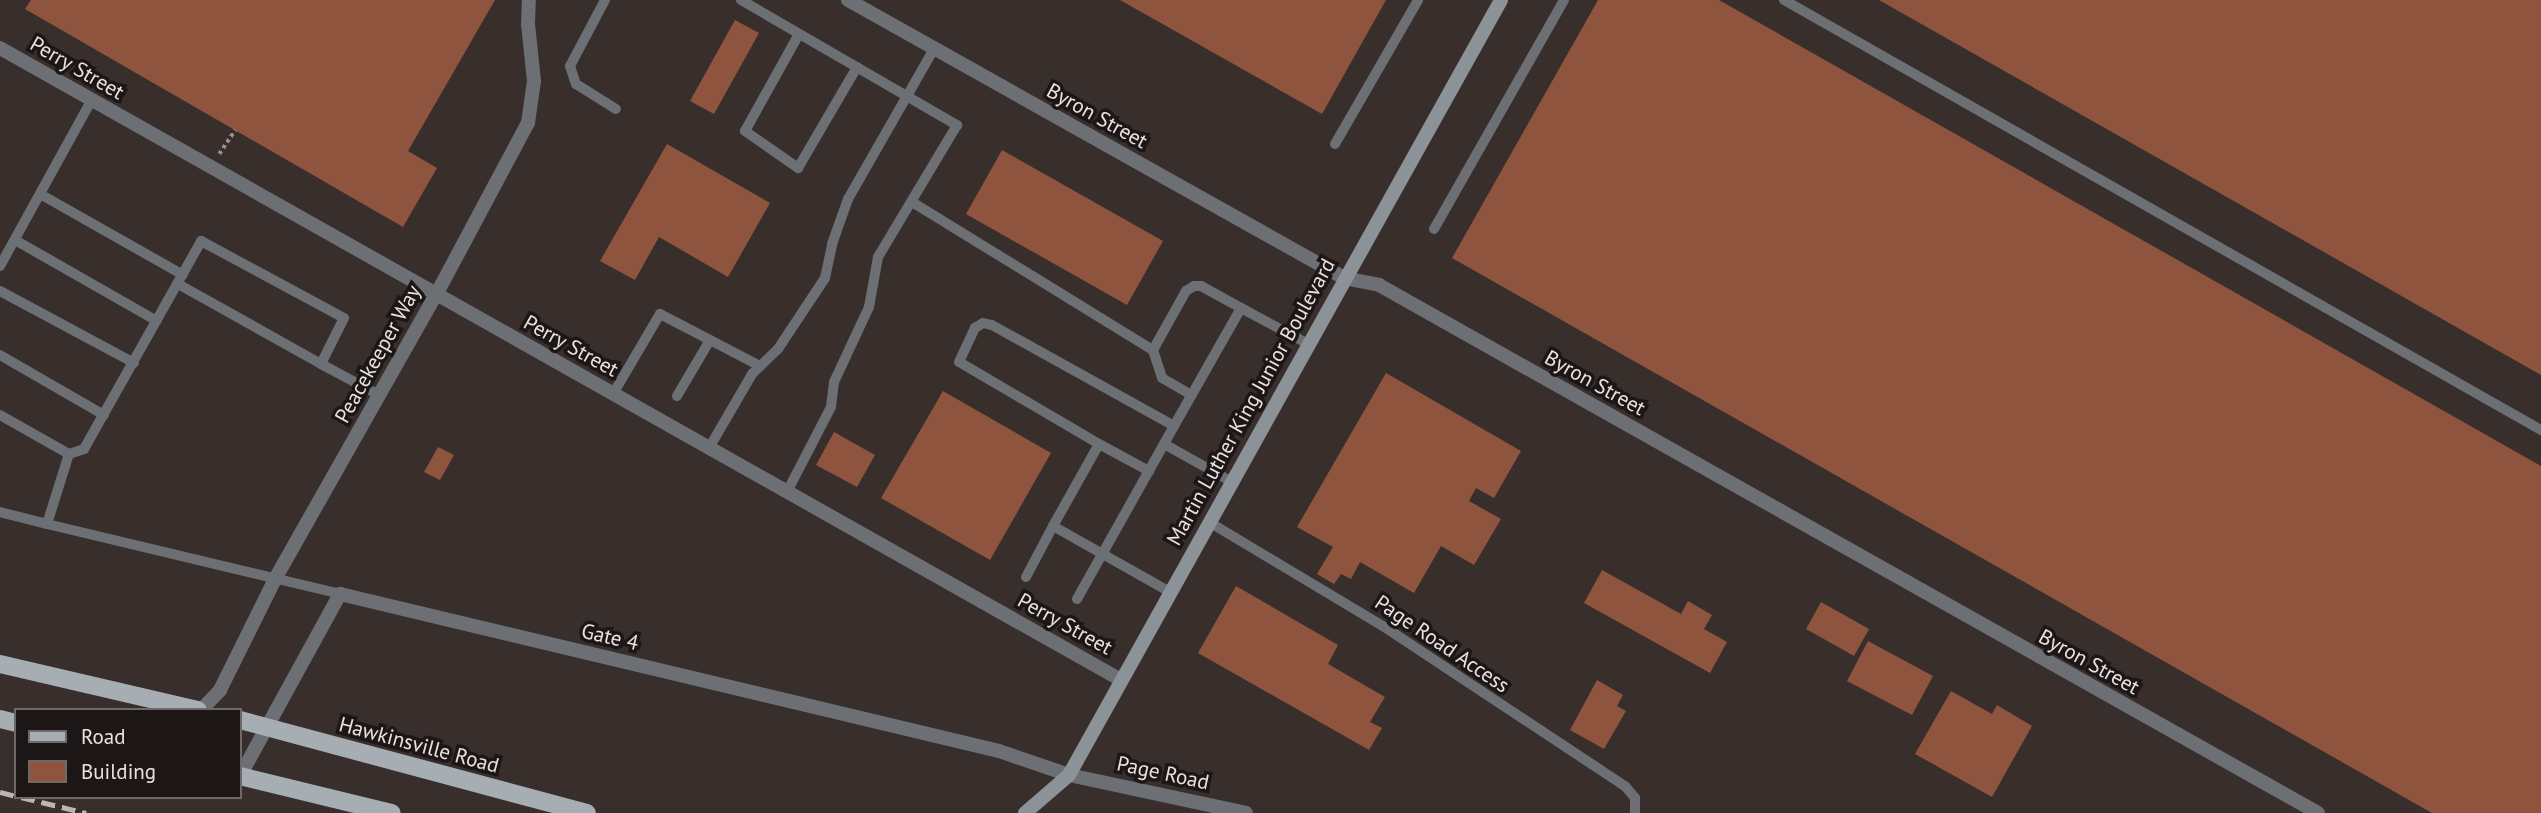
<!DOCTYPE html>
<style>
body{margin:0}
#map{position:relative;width:2541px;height:813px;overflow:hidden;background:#382e2b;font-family:"PT Sans",sans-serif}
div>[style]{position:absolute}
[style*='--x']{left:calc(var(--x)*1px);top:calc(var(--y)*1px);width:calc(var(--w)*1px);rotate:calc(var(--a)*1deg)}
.building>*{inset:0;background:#8f543e}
.path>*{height:3.5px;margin-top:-1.75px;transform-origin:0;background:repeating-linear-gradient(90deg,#988f8d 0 3.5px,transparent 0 7px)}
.lane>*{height:10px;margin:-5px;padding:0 5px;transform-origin:5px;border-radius:5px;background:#6c6f73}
.street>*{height:14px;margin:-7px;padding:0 7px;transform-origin:7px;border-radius:7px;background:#6c6f73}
.secondary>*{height:14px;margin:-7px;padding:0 7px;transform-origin:7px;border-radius:7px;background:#8c9398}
.primary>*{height:18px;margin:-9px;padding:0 9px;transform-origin:9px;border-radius:9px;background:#a6aeb4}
.rail>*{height:5px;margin-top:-2.5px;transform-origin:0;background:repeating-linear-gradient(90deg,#bdb5b3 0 14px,transparent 0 21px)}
span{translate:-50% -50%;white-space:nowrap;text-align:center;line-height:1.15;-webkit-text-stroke:7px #1c1716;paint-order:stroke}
.street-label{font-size:21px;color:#e9e2e0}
.legend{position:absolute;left:14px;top:708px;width:228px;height:91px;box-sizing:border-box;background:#1c1716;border:2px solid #6e6867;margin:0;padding:9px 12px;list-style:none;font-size:21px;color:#e9e2e0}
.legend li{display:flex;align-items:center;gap:14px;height:35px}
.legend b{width:35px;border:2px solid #6e6867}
</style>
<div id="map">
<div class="building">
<div style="clip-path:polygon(31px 0,495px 0,408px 151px,437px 168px,403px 227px,25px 9px)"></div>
<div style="clip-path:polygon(1120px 0,1386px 0,1322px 114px)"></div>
<div style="clip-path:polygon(1598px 0,1719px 0,2541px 466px,2541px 813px,2432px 813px,1452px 258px)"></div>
<div style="clip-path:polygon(1879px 0,2541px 0,2541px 375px)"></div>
<div style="clip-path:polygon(735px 20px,759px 33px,714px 114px,690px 101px)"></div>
<div style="clip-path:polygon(667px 144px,770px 203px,728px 277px,659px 237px,635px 280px,600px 261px)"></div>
<div style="clip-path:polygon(1002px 150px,1163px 241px,1127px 305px,966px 214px)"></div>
<div style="clip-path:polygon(1386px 373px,1521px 451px,1494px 498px,1476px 488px,1469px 501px,1501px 519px,1474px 565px,1441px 546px,1414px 593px,1360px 562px,1351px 579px,1341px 574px,1334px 584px,1317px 574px,1333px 547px,1297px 527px)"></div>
<div style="clip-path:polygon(943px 391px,1051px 453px,990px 560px,881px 498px)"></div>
<div style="clip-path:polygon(834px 432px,875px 455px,857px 487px,816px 465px)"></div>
<div style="clip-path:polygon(438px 447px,454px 455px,440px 480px,424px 472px)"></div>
<div style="clip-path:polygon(1602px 570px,1681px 614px,1688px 601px,1712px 615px,1704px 629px,1727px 642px,1710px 673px,1584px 603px)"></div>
<div style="clip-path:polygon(1236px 586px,1338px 645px,1328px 664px,1385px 697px,1370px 722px,1382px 728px,1369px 750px,1198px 653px)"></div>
<div style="clip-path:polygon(1821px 602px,1869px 629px,1854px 656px,1806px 629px)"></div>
<div style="clip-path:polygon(1868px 641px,1933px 676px,1912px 715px,1847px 681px)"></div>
<div style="clip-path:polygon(1597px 680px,1623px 695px,1617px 706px,1626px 711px,1604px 749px,1570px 730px)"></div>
<div style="clip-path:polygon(1951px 691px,1992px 714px,1997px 705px,2032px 726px,1992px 797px,1915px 754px)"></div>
</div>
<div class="path">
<div style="--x:219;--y:154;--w:29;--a:-56"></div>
</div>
<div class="lane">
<div style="--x:605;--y:0;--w:75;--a:117.9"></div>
<div style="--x:570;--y:66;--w:19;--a:72"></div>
<div style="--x:576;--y:84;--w:47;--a:32"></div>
<div style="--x:741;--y:0;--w:250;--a:30.1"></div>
<div style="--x:957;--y:125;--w:154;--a:120.9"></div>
<div style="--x:878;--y:257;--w:51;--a:100.2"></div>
<div style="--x:869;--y:307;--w:83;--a:115"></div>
<div style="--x:834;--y:382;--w:25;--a:97"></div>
<div style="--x:831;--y:407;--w:96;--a:117.4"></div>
<div style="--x:1784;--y:0;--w:871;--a:29.6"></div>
<div style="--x:799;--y:34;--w:111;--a:119.1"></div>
<div style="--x:745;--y:131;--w:65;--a:34.9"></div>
<div style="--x:798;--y:168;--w:117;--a:-59.7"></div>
<div style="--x:1335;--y:144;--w:166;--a:-60"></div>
<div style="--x:40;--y:194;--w:164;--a:29.5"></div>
<div style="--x:912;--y:202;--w:283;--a:31.6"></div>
<div style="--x:1153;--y:350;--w:68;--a:-60.8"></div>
<div style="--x:1186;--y:291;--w:9;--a:-32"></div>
<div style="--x:1194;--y:286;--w:7;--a:0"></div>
<div style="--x:1201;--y:286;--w:46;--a:28.8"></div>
<div style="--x:1434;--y:229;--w:263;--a:-60.4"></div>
<div style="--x:15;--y:240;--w:163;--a:29.7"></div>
<div style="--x:0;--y:266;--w:188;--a:-61.1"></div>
<div style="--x:178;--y:284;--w:164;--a:29.2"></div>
<div style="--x:0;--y:291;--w:152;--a:28.2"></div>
<div style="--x:1153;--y:350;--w:29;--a:72"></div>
<div style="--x:1162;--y:378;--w:34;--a:30"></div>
<div style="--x:0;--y:355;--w:120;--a:30"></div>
<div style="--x:613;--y:394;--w:93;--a:-59.6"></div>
<div style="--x:660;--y:314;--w:113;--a:27.5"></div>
<div style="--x:677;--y:396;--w:65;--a:-59.5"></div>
<div style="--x:0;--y:415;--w:79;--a:29.5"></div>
<div style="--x:69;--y:454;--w:16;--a:-18"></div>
<div style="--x:84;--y:449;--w:239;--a:-60.6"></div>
<div style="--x:201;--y:241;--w:162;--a:28.3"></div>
<div style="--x:344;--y:318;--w:51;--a:116.6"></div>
<div style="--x:321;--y:364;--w:66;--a:28.1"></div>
<div style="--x:1099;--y:444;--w:57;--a:28.4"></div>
<div style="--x:709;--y:448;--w:86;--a:-59.8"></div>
<div style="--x:752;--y:374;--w:36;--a:-44"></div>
<div style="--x:778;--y:349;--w:85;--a:-56.5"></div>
<div style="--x:825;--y:278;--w:35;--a:-78"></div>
<div style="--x:832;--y:244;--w:48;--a:-70.4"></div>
<div style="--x:848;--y:199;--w:173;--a:-60.2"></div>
<div style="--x:1232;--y:482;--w:78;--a:-150.8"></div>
<div style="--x:1164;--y:444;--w:21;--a:-61"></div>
<div style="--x:1174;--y:426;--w:136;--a:-60.4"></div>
<div style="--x:1241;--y:308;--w:76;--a:28.2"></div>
<div style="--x:0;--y:512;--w:49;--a:14.3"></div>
<div style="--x:47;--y:524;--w:73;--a:-72.6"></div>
<div style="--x:1209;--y:522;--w:203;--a:30.9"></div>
<div style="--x:1383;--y:626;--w:290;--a:33.5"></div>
<div style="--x:1625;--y:786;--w:16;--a:50"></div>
<div style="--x:1635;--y:798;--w:15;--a:90"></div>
<div style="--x:47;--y:524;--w:301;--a:13.4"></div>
<div style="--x:1053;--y:526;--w:94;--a:-60.7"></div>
<div style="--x:1099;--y:444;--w:162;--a:-149.6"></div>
<div style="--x:959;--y:362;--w:38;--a:-65"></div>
<div style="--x:975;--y:328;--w:9;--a:-32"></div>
<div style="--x:983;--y:323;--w:9;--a:13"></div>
<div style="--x:992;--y:325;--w:208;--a:29"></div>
<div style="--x:1026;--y:577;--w:58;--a:-62.1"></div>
<div style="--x:1053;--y:526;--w:134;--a:29.4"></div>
<div style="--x:1077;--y:599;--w:178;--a:-60.7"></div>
</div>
<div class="street">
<div style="--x:848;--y:0;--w:569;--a:29.27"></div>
<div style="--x:1344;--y:278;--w:36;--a:11"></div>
<div style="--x:1379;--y:285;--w:1077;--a:29.35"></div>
<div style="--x:0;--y:48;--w:1287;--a:29.41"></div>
<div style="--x:201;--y:710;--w:28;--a:-46"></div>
<div style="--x:220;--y:690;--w:124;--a:-63.6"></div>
<div style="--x:275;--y:579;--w:326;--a:-60.5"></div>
<div style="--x:436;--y:295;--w:195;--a:-61.9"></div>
<div style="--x:528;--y:123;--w:42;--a:-81.9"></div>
<div style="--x:534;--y:81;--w:57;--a:-96"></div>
<div style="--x:528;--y:24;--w:24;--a:-88"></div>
<div style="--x:240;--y:776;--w:208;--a:-61.2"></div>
<div style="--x:340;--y:594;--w:677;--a:13.4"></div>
<div style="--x:999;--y:751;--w:74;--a:18.9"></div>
<div style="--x:1069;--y:775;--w:181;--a:12.1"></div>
</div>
<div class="secondary">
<div style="--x:1025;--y:813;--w:58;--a:-40.8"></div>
<div style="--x:1069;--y:775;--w:887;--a:-60.86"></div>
</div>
<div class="primary">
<div style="--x:0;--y:664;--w:203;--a:13.1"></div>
<div style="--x:0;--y:719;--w:16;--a:14"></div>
<div style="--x:240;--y:720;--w:359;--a:15"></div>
<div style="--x:240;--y:776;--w:156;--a:13.7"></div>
</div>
<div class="rail">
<div style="--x:0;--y:792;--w:16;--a:14"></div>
<div style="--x:21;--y:797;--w:67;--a:13.8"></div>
</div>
<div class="street-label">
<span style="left:77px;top:68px;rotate:30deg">Perry Street</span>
<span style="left:1097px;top:116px;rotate:29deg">Byron Street</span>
<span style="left:571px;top:346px;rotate:29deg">Perry Street</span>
<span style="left:378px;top:354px;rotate:-61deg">Peacekeeper Way</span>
<span style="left:1595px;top:383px;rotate:29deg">Byron Street</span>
<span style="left:1251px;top:402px;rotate:-61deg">Martin Luther King Junior Boulevard</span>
<span style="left:1065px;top:624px;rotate:29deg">Perry Street</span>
<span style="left:610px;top:637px;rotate:13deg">Gate 4</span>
<span style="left:1442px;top:644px;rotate:34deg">Page Road Access</span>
<span style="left:2089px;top:662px;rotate:29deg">Byron Street</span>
<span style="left:419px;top:745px;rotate:15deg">Hawkinsville Road</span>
<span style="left:1163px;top:773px;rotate:12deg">Page Road</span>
</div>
<ul class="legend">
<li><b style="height:9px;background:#a6aeb4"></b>Road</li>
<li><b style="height:19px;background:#8f543e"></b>Building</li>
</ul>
</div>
